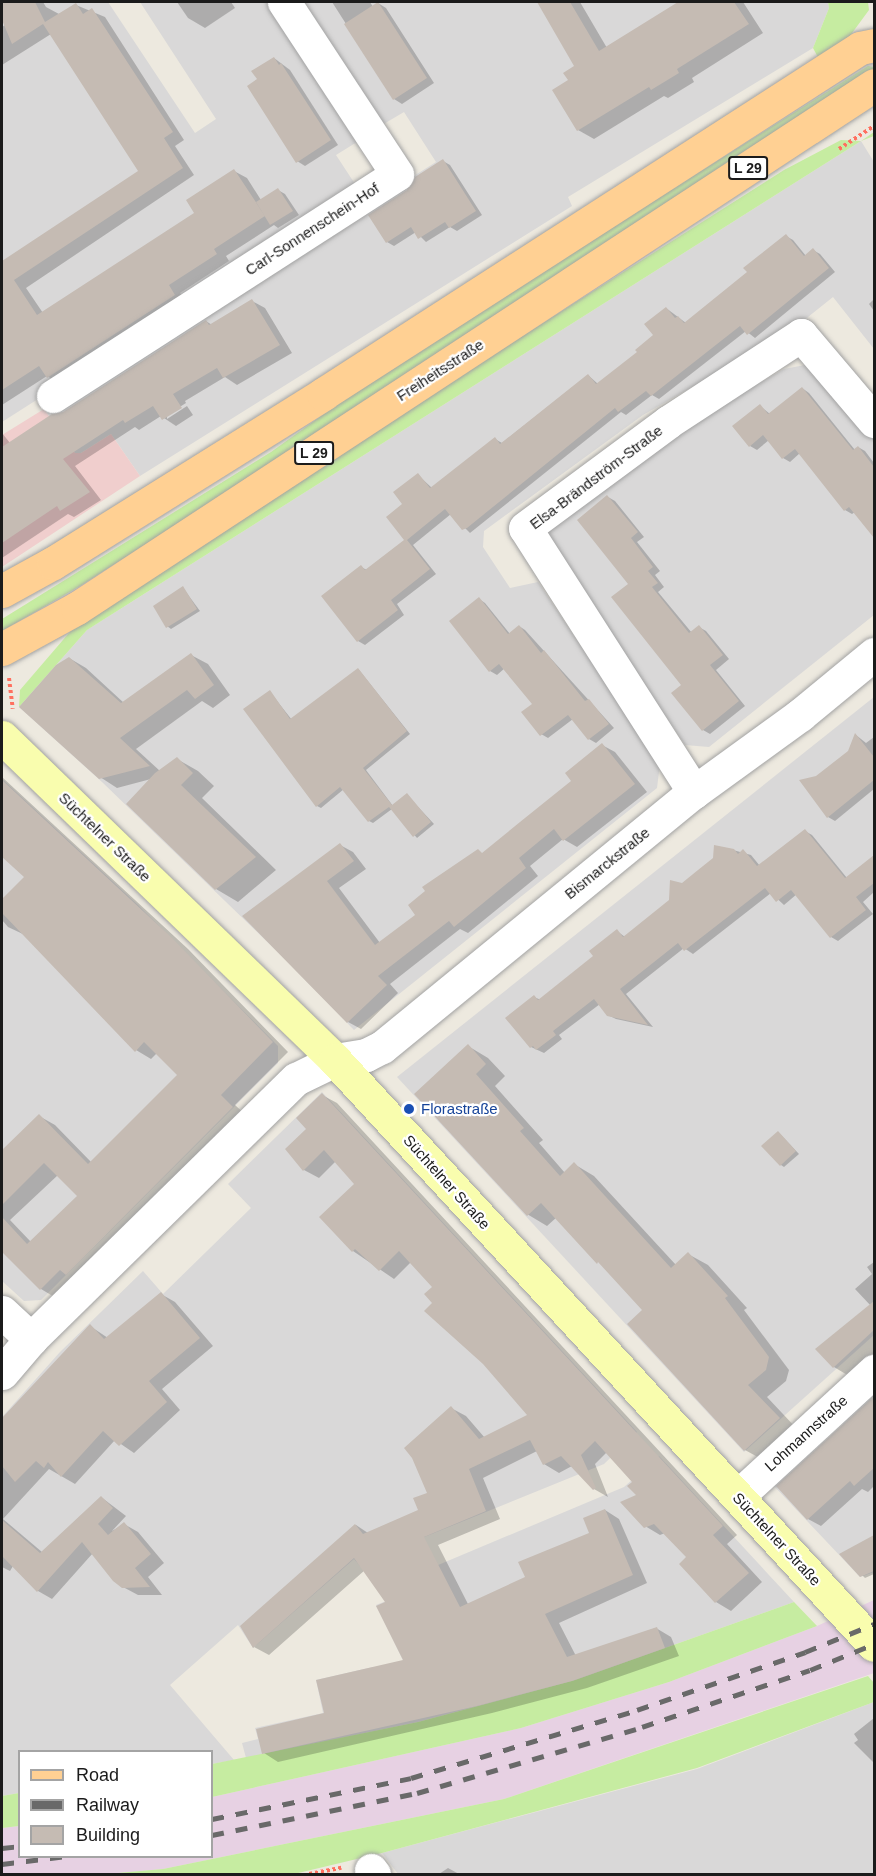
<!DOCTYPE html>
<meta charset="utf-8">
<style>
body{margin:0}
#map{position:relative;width:876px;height:1876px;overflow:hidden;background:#ede9df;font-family:Arial,sans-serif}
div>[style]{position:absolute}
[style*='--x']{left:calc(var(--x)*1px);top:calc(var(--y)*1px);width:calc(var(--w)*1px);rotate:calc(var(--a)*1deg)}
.residential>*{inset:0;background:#d9d8d8}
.commercial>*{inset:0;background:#f0cecd}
.industrial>*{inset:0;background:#e7d1e3}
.grass>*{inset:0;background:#c6eca1}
.shadow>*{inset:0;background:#0003}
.building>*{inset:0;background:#c5bbb3}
.path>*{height:4px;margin-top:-2px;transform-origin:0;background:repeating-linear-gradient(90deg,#ff705f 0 3px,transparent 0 6px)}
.roads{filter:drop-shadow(0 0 2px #a2a2a2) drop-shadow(0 0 2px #a2a2a2)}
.minor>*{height:33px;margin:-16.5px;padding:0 16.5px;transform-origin:16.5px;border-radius:16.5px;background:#fff}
.secondary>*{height:33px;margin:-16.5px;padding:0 16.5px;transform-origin:16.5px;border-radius:16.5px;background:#f9fdae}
.primary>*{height:33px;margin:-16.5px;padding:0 16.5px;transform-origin:16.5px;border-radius:16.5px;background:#ffd093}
.rail>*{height:4.5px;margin-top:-2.25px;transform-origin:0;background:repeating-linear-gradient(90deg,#696969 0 12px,transparent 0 24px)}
.dots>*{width:16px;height:16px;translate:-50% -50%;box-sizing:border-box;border:3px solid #fff;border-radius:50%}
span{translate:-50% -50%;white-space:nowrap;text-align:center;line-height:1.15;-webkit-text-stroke:4.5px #fff;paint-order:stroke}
.shield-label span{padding:2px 4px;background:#fff;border:2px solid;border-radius:4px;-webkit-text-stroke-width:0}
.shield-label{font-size:14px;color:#1b1b1b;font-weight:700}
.street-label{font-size:15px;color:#1b1b1b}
.transit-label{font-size:15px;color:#164399}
.left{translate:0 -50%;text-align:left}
.frame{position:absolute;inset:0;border:3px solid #1b1b1b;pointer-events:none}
.legend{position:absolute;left:18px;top:1750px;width:195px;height:108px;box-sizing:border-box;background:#fff;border:2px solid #a4a4a4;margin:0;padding:8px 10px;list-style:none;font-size:18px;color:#1b1b1b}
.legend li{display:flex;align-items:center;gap:12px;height:30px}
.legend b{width:30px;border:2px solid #a4a4a4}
</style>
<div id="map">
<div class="residential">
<div style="clip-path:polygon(2px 2px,108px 2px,195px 133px,216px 119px,140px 2px,267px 2px,357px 142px,336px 155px,355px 184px,234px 274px,2px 422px)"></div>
<div style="clip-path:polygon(303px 2px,828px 2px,829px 8px,813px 48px,568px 197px,572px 206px,140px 476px,111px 434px,81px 453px,75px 453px,44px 409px,436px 162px,404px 112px,382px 125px)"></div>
<div style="clip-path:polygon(861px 141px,874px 162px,874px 349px,833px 297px,793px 329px,643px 415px,484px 531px,483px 547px,510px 588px,538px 582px,660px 764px,657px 788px,354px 1030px,288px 962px,102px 782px,19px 707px,87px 630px)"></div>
<div style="clip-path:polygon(805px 365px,874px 434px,874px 615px,709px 747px,685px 745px,553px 550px,548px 530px,662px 438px,784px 369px)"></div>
<div style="clip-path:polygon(874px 697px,874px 1335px,744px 1452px,397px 1077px)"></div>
<div style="clip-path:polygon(2px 779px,138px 905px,278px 1046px,278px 1063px,41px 1300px,24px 1301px,2px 1281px)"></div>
<div style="clip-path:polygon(322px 1092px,637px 1432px,604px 1464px,380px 1555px,360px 1566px,354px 1559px,253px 1648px,238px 1625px,170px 1685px,234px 1760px,212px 1764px,212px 1752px,20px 1752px,19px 1793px,2px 1796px,2px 1417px,60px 1352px,143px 1271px,163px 1294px,251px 1208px,228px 1184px)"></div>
<div style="clip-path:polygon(874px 1391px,874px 1572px,860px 1577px,774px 1486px,843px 1424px,841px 1420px)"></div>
<div style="clip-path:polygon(659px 1456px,794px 1602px,575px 1680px,418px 1722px,246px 1758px,242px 1743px,258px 1739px,255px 1728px,323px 1713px,316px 1680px,373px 1667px,378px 1689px,413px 1681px,376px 1605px,386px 1601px,412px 1576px,624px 1487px)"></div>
<div style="clip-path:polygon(874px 1702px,874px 1874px,398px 1874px,382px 1853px,697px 1769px)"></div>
</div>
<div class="commercial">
<div style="clip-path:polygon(44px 409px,75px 453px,81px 453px,111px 434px,140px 476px,2px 567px,2px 435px)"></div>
</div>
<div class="industrial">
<div style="clip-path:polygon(874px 1600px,874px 1673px,504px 1799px,163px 1869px,107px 1874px,2px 1874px,2px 1828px,19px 1826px,20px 1856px,212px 1856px,212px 1797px,521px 1728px,669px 1682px,817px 1626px)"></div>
</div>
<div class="grass">
<div style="clip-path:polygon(828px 2px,868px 2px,869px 10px,844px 44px,821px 63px,813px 48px,829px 8px)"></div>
<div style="clip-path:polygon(868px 66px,874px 67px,871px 72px,613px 248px,80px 586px,2px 631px,2px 619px,271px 452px,384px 371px)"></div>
<div style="clip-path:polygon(874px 132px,874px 136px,861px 141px,87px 630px,19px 707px,20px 690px,75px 626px,102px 603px,784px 170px,841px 140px,861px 141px)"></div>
<div style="clip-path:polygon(794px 1602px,817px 1626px,669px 1682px,521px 1728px,212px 1797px,212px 1764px,418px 1722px,575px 1680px)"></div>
<div style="clip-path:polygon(868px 1676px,874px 1683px,874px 1702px,697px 1768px,382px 1853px,294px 1874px,107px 1874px,163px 1869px,504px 1799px)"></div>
<div style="clip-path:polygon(19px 1793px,19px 1826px,2px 1828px,2px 1796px)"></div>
</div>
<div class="shadow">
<div style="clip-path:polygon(2px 2px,43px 2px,46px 7px,59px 14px,76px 5px,105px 17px,184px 140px,175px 146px,194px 175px,26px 288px,43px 313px,196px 213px,234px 171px,247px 178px,261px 200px,278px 190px,285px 194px,299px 215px,278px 228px,274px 225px,226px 256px,229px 261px,180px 293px,187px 302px,60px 384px,47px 376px,2px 405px,2px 264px,140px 172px,51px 34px,2px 65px,2px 27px,5px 25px,2px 16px)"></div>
<div style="clip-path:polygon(177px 2px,231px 2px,235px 8px,205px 28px,188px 18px)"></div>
<div style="clip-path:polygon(332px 2px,370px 2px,373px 7px,378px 3px,386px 8px,434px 83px,402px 104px,394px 99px)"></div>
<div style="clip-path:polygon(538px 2px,580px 2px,607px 48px,681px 2px,743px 2px,763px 33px,692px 78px,694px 82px,668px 98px,664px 96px,594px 139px,578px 130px,554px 91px,570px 81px,576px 66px)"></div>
<div style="clip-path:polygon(274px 58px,290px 70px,338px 145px,305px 166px,297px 161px,259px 80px)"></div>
<div style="clip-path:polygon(443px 161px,450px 165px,482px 215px,457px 231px,450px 227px,426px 242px,416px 232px,394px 246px,387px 242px,408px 191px)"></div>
<div style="clip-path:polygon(786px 236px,793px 240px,806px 256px,813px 250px,820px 254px,835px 272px,755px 338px,746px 331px,659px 399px,652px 395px,626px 415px,621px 412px,470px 533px,451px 514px,413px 545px,436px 574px,397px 604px,404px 615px,365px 645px,358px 641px,323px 596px,361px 567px,367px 570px,406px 540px,404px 504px,418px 475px,432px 488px,495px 439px,502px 443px,588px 375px,598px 384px,639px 352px,655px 335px,666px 308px,686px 323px,749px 273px)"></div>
<div style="clip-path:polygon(874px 299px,874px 311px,869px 304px)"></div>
<div style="clip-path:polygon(252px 301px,265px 308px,292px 353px,237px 385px,225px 377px,185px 401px,186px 403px,167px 415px,167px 419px,187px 406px,193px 415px,176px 426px,161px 416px,139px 430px,135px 427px,75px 466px,101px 500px,74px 517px,68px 514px,2px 558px,2px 433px,10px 443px,64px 413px,206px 321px,212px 325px)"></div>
<div style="clip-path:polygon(802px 388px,809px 393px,855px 450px,858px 447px,865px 451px,874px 463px,874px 536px,855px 512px,852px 514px,845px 510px,800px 453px,790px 462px,783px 458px,769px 440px,757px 450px,750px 446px,760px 406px,770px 414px)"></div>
<div style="clip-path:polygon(608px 497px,615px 501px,644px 537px,637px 542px,660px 571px,655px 575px,664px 587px,658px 592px,692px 633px,699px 627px,706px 631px,729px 659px,716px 670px,745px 706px,710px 734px,703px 730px,683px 685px,630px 584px)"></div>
<div style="clip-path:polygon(183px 588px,200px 611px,171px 629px,167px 626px)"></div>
<div style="clip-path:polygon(479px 599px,485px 603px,510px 634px,519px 626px,525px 630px,614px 728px,596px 743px,589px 739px,573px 719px,548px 738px,541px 734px,534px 705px,505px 668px,497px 675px,490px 671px)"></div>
<div style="clip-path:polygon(191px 655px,208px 664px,230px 695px,213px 708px,202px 701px,136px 749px,160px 771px,177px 759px,198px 771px,214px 786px,202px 798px,276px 870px,238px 902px,216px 889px,128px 804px,151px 779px,117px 788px,100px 777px,69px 658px,86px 668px,124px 703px)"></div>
<div style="clip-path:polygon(359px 670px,410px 734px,366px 770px,393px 806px,407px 795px,434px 824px,417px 838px,392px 809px,373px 823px,369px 821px,344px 789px,321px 808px,317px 806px,270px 692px,292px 720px)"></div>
<div style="clip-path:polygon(856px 735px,866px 743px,874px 737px,874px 789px,835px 821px,828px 817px,817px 777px,849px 752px)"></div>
<div style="clip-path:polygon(602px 745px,615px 752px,647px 792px,577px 847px,563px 839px,530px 866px,538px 876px,468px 933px,460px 929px,390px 984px,398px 993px,361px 1029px,348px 1022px,244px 916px,340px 845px,353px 852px,366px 869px,339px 888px,380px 943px,418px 915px,483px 854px,573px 781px)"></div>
<div style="clip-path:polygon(evenodd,2px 777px,188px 949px,288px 1052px,235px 1105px,248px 1117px,56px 1298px,41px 1289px,2px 1249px,2px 1152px,39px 1116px,55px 1125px,92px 1163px,179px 1075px,157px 1053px,151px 1059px,136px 1050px,25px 935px,8px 927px,2px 920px,2px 901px,26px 877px,2px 855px,2px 777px,58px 1175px,79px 1196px,31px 1242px,10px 1220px,58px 1175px)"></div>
<div style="clip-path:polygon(805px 831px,812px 835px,847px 878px,874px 858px,874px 892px,863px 902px,873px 914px,838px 941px,831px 937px,797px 894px,784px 905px,771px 893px,693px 954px,684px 948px,626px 994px,653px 1027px,616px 1019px,608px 1015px,600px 1004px,559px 1035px,562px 1039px,544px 1053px,531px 1047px,534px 997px,541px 1000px,595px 956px,617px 931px,625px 937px,671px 900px,683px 884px,733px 850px,751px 855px,760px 866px)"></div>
<div style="clip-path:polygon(468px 1046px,488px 1058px,505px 1076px,495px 1086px,543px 1140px,539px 1143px,565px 1173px,574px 1164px,594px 1176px,676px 1265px,688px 1254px,708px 1265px,747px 1308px,744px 1310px,789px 1370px,786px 1381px,767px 1397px,798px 1430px,765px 1461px,745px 1450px,629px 1324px,645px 1310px,605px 1266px,557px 1217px,547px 1226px,527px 1214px,416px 1094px)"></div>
<div style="clip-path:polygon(322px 1095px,337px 1103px,737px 1535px,727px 1544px,762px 1582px,731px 1611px,716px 1602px,681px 1564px,688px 1558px,665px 1533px,660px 1535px,645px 1526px,634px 1482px,607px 1452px,595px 1464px,608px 1497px,594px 1489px,572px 1466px,559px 1473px,544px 1464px,537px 1451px,483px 1478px,500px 1519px,438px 1545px,468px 1604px,527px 1578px,591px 1534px,605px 1510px,619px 1519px,647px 1583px,559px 1623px,576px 1656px,656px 1628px,671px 1637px,679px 1656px,587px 1688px,492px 1713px,278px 1762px,264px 1753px,406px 1661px,387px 1603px,365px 1570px,269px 1655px,254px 1647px,356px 1525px,368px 1533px,420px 1511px,428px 1494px,451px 1408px,466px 1416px,485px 1438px,529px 1415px,435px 1304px,434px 1287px,411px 1262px,394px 1279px,353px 1251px,357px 1184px,336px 1161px,319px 1178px,304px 1170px,287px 1149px,308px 1129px)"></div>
<div style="clip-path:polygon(781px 1135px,799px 1154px,784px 1167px,781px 1165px)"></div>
<div style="clip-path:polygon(874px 1262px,874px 1353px,849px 1376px,834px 1367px,817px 1350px,871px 1306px,855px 1289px,872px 1274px,867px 1267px)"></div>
<div style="clip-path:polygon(161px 1294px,175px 1302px,213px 1346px,162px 1389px,180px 1410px,134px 1453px,115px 1440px,75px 1484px,49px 1469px,3px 1519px,42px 1552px,101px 1497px,126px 1516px,112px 1531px,124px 1524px,138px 1532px,164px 1563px,148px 1577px,162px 1595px,138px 1595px,123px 1587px,93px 1553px,52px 1599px,38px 1591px,13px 1566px,10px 1571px,2px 1567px,2px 1421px,90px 1326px,108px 1338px)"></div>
<div style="clip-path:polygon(874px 1398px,874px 1486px,868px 1492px,862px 1489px,821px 1526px,808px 1519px,778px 1486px)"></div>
<div style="clip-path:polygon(874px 1537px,874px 1574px,865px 1578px,842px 1555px)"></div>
<div style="clip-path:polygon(874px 1718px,874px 1763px,854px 1743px,858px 1740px,854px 1734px)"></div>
<div style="clip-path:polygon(448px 1868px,459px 1874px,439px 1874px)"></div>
</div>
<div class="building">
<div style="clip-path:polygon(2px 2px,35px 2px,45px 22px,76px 3px,83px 14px,92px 8px,173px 132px,164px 138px,183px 168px,14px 280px,37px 315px,194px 213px,186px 200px,234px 169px,265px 216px,214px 249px,217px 254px,169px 285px,175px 295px,47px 378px,39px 366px,2px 390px,2px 261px,138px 171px,43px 24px,12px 44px,2px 20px)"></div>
<div style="clip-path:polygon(378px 2px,427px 78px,393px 100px,344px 24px)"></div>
<div style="clip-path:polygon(537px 2px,570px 2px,599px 51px,678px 2px,734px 2px,749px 24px,677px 69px,679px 73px,651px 90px,649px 87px,577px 131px,552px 90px,568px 80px,563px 73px,574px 66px)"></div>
<div style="clip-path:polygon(274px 57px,279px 65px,281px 63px,331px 140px,296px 163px,247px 86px,257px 79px,251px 71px)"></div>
<div style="clip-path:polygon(443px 159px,476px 211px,449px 228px,445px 222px,418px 239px,411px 227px,386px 243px,368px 215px,407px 190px,415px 177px)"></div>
<div style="clip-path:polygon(278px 188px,293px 211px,270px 225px,256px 202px)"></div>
<div style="clip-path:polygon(786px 234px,804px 256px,813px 248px,829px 268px,747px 335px,740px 326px,651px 396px,646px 391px,618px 412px,615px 408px,467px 528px,462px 530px,445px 509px,407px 540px,430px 569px,391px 600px,398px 610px,357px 642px,321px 596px,361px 565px,365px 570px,404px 540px,386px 517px,402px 504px,393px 492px,418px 473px,430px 488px,495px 437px,500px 444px,588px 374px,596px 384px,637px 352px,635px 350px,653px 335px,644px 324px,666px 307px,675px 318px,678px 316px,684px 323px,747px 272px,743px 268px)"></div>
<div style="clip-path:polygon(252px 299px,280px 345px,223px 378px,217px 368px,173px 394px,182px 408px,162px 420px,153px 406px,125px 423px,123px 420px,63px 459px,90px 492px,60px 511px,57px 506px,2px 543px,2px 447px,52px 414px,63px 412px,206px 320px,209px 325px)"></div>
<div style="clip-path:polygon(802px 387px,853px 450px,858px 446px,874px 467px,874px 538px,849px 507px,844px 511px,795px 449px,782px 459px,763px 435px,749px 447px,732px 426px,760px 404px,768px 414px)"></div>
<div style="clip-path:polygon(607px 495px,638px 532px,631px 538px,653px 567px,648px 571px,658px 583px,652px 587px,689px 633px,699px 625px,723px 655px,710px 665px,739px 701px,702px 731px,671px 693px,681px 685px,611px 597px,628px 584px,577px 520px)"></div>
<div style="clip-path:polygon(183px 586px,197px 609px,166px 628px,153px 606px)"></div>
<div style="clip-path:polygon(479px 597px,508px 634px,519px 625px,541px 653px,544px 650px,585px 701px,589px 699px,609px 724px,588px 740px,568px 715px,540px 736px,521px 712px,532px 704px,499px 664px,489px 672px,449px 621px)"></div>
<div style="clip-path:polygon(191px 653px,214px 685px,195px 699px,187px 690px,120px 738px,150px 766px,99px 779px,19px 707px,56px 665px,69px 657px,121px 703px)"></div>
<div style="clip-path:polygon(358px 668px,407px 731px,363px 768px,392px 805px,407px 793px,431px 822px,413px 837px,389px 807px,368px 822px,340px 787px,316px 807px,243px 709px,270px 690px,290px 719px)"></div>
<div style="clip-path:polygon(855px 733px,874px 757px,874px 780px,827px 818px,799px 780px,816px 776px,848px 751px)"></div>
<div style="clip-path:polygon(602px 743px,635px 784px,563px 841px,554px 829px,519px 858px,526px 868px,454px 927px,449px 921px,378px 976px,387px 985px,347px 1023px,242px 916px,340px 843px,354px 861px,327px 881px,375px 945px,415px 915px,408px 905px,425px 891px,422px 887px,478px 849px,482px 853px,520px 822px,571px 781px,565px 773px)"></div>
<div style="clip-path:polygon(177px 757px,193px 773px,181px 785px,256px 857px,215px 890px,126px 804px,155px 773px)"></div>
<div style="clip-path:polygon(2px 780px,172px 938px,273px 1042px,221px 1095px,233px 1107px,66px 1275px,60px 1270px,40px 1290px,2px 1252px,2px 1217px,27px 1244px,77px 1196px,44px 1163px,2px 1205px,2px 1150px,39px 1114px,88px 1164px,177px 1075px,144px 1042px,135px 1052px,2px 913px,2px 899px,24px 877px,2px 857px)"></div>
<div style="clip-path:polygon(805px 829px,845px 878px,874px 855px,874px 883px,856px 897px,866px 910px,830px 938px,791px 890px,776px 902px,765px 888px,684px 951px,678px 943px,620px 989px,648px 1025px,607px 1016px,594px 999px,553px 1031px,556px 1035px,536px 1050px,533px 1046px,530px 1048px,505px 1018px,534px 995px,538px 1000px,593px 956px,589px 951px,617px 929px,623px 937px,669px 900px,670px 880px,682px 883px,698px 870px,713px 858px,714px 845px,734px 849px,738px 854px,743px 849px,757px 866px)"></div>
<div style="clip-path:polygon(468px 1044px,486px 1064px,476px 1074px,524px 1128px,520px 1131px,560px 1176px,574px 1162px,671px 1268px,688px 1252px,728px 1296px,725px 1298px,769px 1357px,766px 1370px,748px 1385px,780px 1418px,744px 1451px,627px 1324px,642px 1310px,598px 1262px,597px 1264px,541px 1203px,527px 1216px,414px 1094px)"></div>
<div style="clip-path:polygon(322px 1093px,723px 1526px,713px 1535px,749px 1573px,715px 1603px,679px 1564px,686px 1557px,654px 1524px,644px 1528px,620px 1502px,636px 1495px,627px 1486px,632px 1482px,595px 1441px,581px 1455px,596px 1488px,593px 1490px,561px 1456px,543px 1465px,530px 1440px,469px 1469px,486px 1511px,424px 1537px,460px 1607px,525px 1577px,518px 1562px,589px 1533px,583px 1518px,605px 1509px,633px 1575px,545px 1614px,567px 1657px,657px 1627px,665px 1648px,572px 1681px,477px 1706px,262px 1754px,256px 1729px,324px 1713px,316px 1680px,403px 1660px,376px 1606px,385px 1602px,354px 1558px,253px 1648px,240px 1626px,355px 1524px,363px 1534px,418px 1510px,413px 1498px,427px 1493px,412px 1458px,404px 1448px,451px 1406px,479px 1439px,527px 1415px,483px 1364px,424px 1311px,432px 1303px,424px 1294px,432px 1287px,399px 1251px,379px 1271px,355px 1249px,352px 1252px,319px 1217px,354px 1184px,324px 1150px,303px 1171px,285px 1149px,306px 1129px,296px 1118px)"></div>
<div style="clip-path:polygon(778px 1131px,796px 1151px,780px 1166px,761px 1146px)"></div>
<div style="clip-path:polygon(161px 1292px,200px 1338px,149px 1381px,167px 1402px,119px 1446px,103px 1431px,61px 1477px,48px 1462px,44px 1468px,36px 1461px,15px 1482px,2px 1466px,2px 1418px,90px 1324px,104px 1339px)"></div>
<div style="clip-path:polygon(874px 1301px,874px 1330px,833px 1368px,815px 1349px)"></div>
<div style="clip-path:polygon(874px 1396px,874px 1468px,854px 1486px,850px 1481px,807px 1520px,776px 1486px)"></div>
<div style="clip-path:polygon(101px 1496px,113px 1508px,98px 1524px,100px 1526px,108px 1535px,124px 1522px,151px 1554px,135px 1568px,150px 1587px,122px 1588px,113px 1581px,82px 1542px,37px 1592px,2px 1556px,2px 1520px,40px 1553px)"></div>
<div style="clip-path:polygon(874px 1535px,874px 1571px,860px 1577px,839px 1554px)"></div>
</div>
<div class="path">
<div style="--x:839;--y:149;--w:42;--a:-33.3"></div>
<div style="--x:9;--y:678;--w:31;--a:83"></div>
<div style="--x:309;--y:1874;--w:33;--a:-11"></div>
</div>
<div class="roads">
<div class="minor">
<div style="--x:53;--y:396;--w:409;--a:-32.8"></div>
<div style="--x:397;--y:174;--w:206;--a:-123.3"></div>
<div style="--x:694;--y:792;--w:313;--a:-122.6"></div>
<div style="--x:525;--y:528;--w:178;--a:-36.5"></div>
<div style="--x:668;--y:422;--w:159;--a:-33.2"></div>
<div style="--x:801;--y:335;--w:113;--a:49.7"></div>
<div style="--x:2;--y:1312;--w:40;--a:43"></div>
<div style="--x:2;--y:1373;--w:45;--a:-49.5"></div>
<div style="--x:31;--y:1339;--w:371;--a:-44.5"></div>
<div style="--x:296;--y:1079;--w:43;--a:-26"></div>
<div style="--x:335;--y:1060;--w:31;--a:-9"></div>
<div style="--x:366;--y:1055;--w:18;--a:-27"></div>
<div style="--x:382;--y:1047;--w:403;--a:-39.3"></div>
<div style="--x:694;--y:792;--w:131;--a:-36"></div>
<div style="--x:800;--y:715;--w:96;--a:-39.5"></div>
<div style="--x:738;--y:1496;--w:185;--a:-42.6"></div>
<div style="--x:371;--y:1870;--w:5;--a:53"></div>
</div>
<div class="secondary">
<div style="--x:2;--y:737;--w:464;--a:44.1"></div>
<div style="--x:335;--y:1060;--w:795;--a:47.34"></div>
</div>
<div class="primary">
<div style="--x:2;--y:591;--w:58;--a:-28.8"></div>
<div style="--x:53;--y:563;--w:319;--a:-32"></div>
<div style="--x:323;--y:394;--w:639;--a:-32.79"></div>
<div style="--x:860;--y:48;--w:14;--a:-12"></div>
<div style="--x:2;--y:649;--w:85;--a:-28.7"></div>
<div style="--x:77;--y:608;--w:953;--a:-33.27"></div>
</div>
</div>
<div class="rail">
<div style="--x:212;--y:1819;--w:203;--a:-11.6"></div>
<div style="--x:411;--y:1778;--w:236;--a:-16.7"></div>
<div style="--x:637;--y:1710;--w:178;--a:-19"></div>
<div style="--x:805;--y:1652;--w:74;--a:-22.1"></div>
<div style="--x:212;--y:1835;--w:209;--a:-11.6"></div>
<div style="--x:417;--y:1793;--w:234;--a:-16.3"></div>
<div style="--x:642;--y:1727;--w:177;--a:-18.7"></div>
<div style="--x:810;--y:1670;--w:69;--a:-22.1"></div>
<div style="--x:2;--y:1848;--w:18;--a:-6"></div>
<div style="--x:2;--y:1864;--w:65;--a:-7"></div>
</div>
<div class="dots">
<div style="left:409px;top:1109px;background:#1a4fb4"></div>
</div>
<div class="shield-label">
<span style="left:748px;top:168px">L 29</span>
<span style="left:314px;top:453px">L 29</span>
</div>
<div class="street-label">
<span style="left:312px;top:229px;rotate:-33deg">Carl-Sonnenschein-Hof</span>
<span style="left:440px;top:370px;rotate:-33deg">Freiheitsstraße</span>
<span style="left:596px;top:477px;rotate:-37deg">Elsa-Brändström-Straße</span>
<span style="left:105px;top:837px;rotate:44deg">Süchtelner Straße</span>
<span style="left:607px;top:863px;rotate:-39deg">Bismarckstraße</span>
<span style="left:447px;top:1182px;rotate:48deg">Süchtelner Straße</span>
<span style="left:806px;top:1433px;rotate:-42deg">Lohmannstraße</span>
<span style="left:777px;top:1539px;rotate:47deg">Süchtelner Straße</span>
</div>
<div class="transit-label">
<span class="left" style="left:421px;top:1109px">Florastraße</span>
</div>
<div class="frame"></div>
<ul class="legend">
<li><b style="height:8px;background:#ffd093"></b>Road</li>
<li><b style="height:8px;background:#696969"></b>Railway</li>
<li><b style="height:16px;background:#c5bbb3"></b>Building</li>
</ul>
</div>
